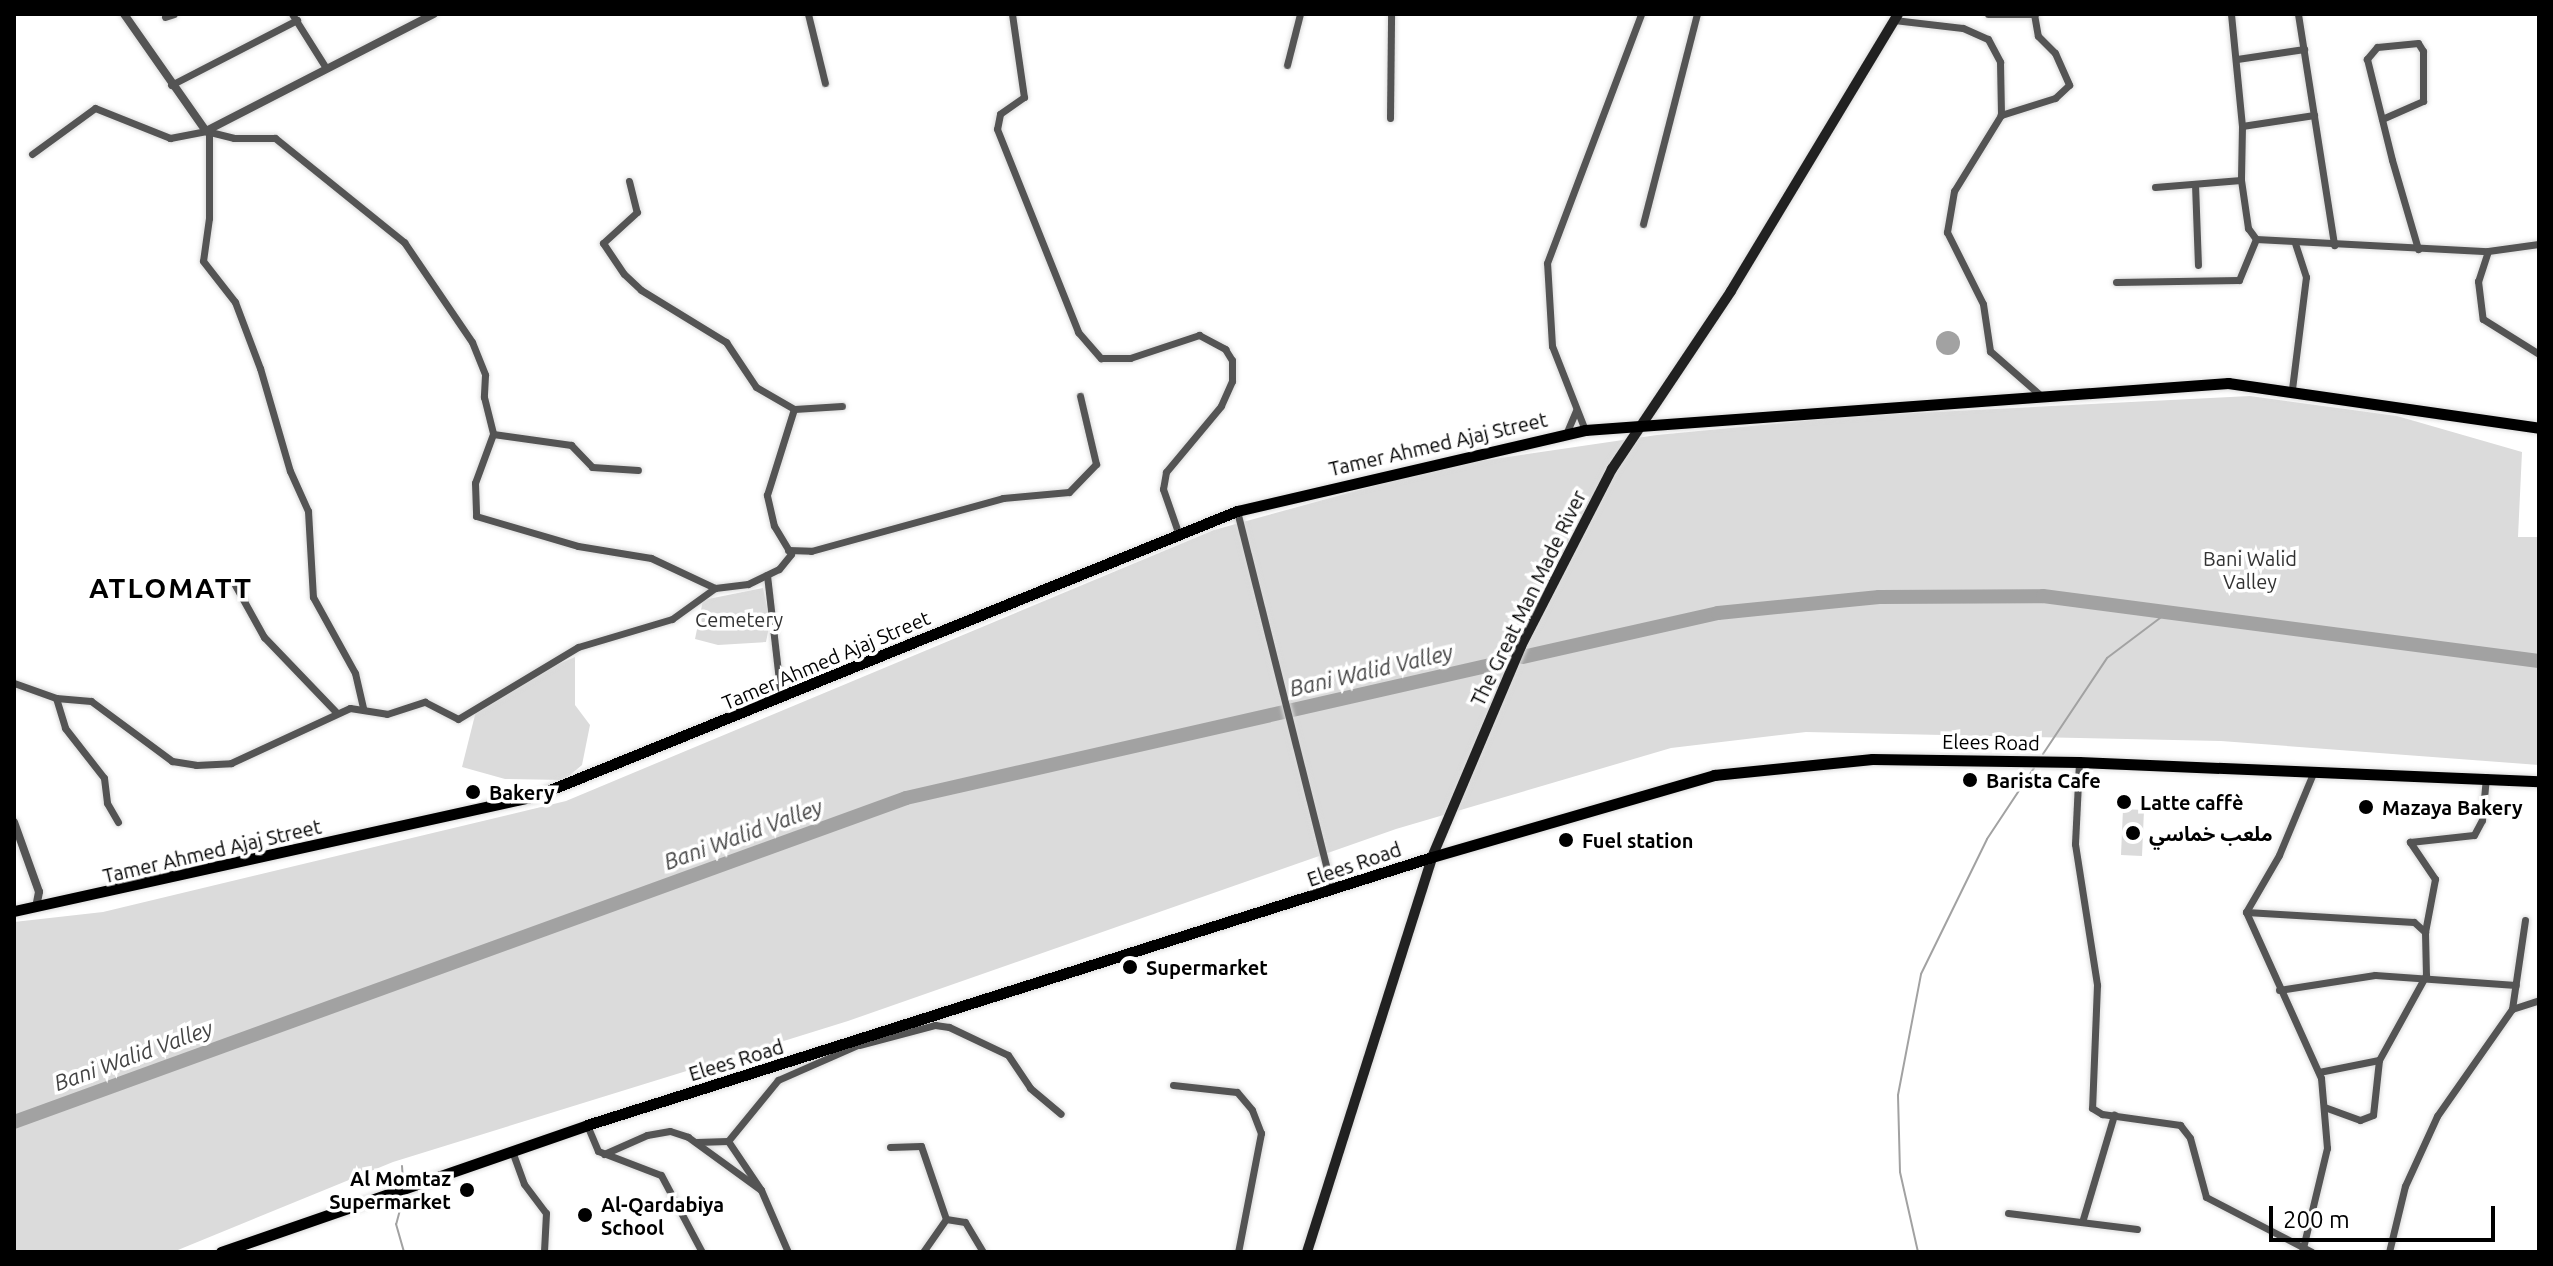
<!DOCTYPE html>
<meta charset="utf-8">
<style>
body{margin:0}
#map{position:relative;width:2553px;height:1266px;overflow:hidden;background:#fff;font-family:Ubuntu,"Noto Sans Arabic",sans-serif}
div>[style]{position:absolute}
[style*='--x']{left:calc(var(--x)*1px);top:calc(var(--y)*1px);width:calc(var(--w)*1px);rotate:calc(var(--a)*1deg)}
.green>*{inset:0;background:#dbdbdb}
.water>*{inset:0;background:#a2a2a2}
.round{border-radius:50%}
.stream>*{height:2px;margin:-1px;padding:0 1px;transform-origin:1px;border-radius:1px;background:#a2a2a2}
.river>*{height:14px;margin:-7px;padding:0 7px;transform-origin:7px;border-radius:7px;background:#a2a2a2}
.roads{filter:drop-shadow(0 0 2px #dbdbdb) drop-shadow(0 0 2px #dbdbdb)}
.minor>*{height:7px;margin:-3.5px;padding:0 3.5px;transform-origin:3.5px;border-radius:3.5px;background:#545454}
.tertiary>*{height:8px;margin:-4px;padding:0 4px;transform-origin:4px;border-radius:4px;background:#545454}
.secondary>*{height:10px;margin:-5px;padding:0 5px;transform-origin:5px;border-radius:5px;background:#212121}
.primary>*{height:11px;margin:-5.5px;padding:0 5.5px;transform-origin:5.5px;border-radius:5.5px;background:#000}
.trunk>*{height:11px;margin:-5.5px;padding:0 5.5px;transform-origin:5.5px;border-radius:5.5px;background:#000}
.dots>*{width:22px;height:22px;translate:-50% -50%;box-sizing:border-box;border:4px solid #fff;border-radius:50%}
span{translate:-50% -50%;white-space:nowrap;text-align:center;line-height:1.15;-webkit-text-stroke:7px #fff;paint-order:stroke}
.street-label{font-size:20px;color:#000}
.park-label{font-size:20px;color:#323232}
.poi-label{font-size:20px;color:#000;font-weight:700}
.left{translate:0 -50%;text-align:left}
.right{translate:-100% -50%;text-align:right}
.water-label{font-size:22px;color:#434343;font-style:italic}
.district-label{font-size:28px;color:#000;font-weight:700;letter-spacing:2px}
.frame{position:absolute;inset:0;border:16px solid #000;pointer-events:none}
.scale{position:absolute;left:2269px;top:1206px;width:226px;height:36px;box-sizing:border-box;border:4px solid #000;border-top:0;padding-left:10px;font-size:24px;line-height:28px;white-space:nowrap;color:#000;-webkit-text-stroke:6px #fff;paint-order:stroke}
</style>
<div id="map">
<div class="green">
<div style="clip-path:polygon(2250px 396px,2397px 416px,2522px 452px,2518px 537px,2539px 537px,2539px 765px,2221px 741px,1806px 732px,1671px 748px,1396px 829px,848px 1021px,393px 1162px,173px 1252px,14px 1252px,14px 922px,103px 912px,566px 801px,1214px 530px,1446px 466px,1657px 435px,1856px 416px)"></div>
<div style="clip-path:polygon(763px 588px,770px 622px,766px 642px,718px 645px,695px 639px,703px 600px)"></div>
<div style="clip-path:polygon(575px 657px,575px 705px,590px 725px,582px 765px,564px 780px,505px 779px,462px 767px,476px 711px,511px 684px)"></div>
<div style="clip-path:polygon(2123px 809px,2144px 810px,2142px 856px,2121px 855px)"></div>
</div>
<div class="water">
<div class="round" style="left:1936px;top:331px;width:24px;height:24px"></div>
</div>
<div class="stream">
<div style="--x:2043;--y:754;--w:115;--a:-56.3"></div>
<div style="--x:2107;--y:658;--w:76;--a:-37"></div>
<div style="--x:402;--y:1166;--w:15;--a:86"></div>
<div style="--x:404;--y:1195;--w:30;--a:105"></div>
<div style="--x:396;--y:1224;--w:29;--a:74"></div>
<div style="--x:1918;--y:1252;--w:82;--a:-102.7"></div>
<div style="--x:1900;--y:1172;--w:77;--a:-91.5"></div>
<div style="--x:1898;--y:1095;--w:123;--a:-79.2"></div>
<div style="--x:1921;--y:974;--w:150;--a:-63.9"></div>
<div style="--x:1987;--y:839;--w:85;--a:-56.5"></div>
</div>
<div class="river">
<div style="--x:1523;--y:657;--w:200;--a:-12.7"></div>
<div style="--x:1718;--y:613;--w:162;--a:-5.7"></div>
<div style="--x:1879;--y:597;--w:164;--a:-0.3"></div>
<div style="--x:2043;--y:596;--w:500;--a:7.47"></div>
<div style="--x:14;--y:1122;--w:949;--a:-19.96"></div>
<div style="--x:906;--y:798;--w:617;--a:-12.82"></div>
</div>
<div class="roads">
<div class="minor">
<div style="--x:292;--y:14;--w:64;--a:57.8"></div>
<div style="--x:808;--y:14;--w:71;--a:76.2"></div>
<div style="--x:1012;--y:14;--w:84;--a:81.8"></div>
<div style="--x:1024;--y:97;--w:29;--a:145"></div>
<div style="--x:1000;--y:114;--w:15;--a:101"></div>
<div style="--x:997;--y:129;--w:219;--a:68.2"></div>
<div style="--x:1078;--y:332;--w:35;--a:49"></div>
<div style="--x:1101;--y:358;--w:29;--a:0"></div>
<div style="--x:1130;--y:358;--w:73;--a:-18.4"></div>
<div style="--x:1199;--y:335;--w:30;--a:28"></div>
<div style="--x:1225;--y:349;--w:13;--a:58"></div>
<div style="--x:1232;--y:360;--w:21;--a:90"></div>
<div style="--x:1232;--y:381;--w:27;--a:114"></div>
<div style="--x:1221;--y:406;--w:86;--a:129.8"></div>
<div style="--x:1166;--y:472;--w:17;--a:100"></div>
<div style="--x:1163;--y:489;--w:46;--a:70.8"></div>
<div style="--x:1988;--y:14;--w:47;--a:0"></div>
<div style="--x:2034;--y:14;--w:22;--a:80"></div>
<div style="--x:2038;--y:36;--w:24;--a:45"></div>
<div style="--x:2055;--y:53;--w:35;--a:66"></div>
<div style="--x:2069;--y:85;--w:19;--a:137"></div>
<div style="--x:2055;--y:98;--w:57;--a:162.5"></div>
<div style="--x:2001;--y:115;--w:89;--a:121.7"></div>
<div style="--x:1954;--y:191;--w:42;--a:99.7"></div>
<div style="--x:1947;--y:232;--w:80;--a:63.4"></div>
<div style="--x:1983;--y:304;--w:48;--a:81.5"></div>
<div style="--x:1990;--y:351;--w:65;--a:41.3"></div>
<div style="--x:2231;--y:14;--w:113;--a:84.4"></div>
<div style="--x:2242;--y:126;--w:54;--a:91.1"></div>
<div style="--x:2241;--y:180;--w:49;--a:81.7"></div>
<div style="--x:2248;--y:228;--w:14;--a:54"></div>
<div style="--x:2256;--y:239;--w:232;--a:3"></div>
<div style="--x:2488;--y:251;--w:51;--a:-7.8"></div>
<div style="--x:2298;--y:14;--w:234;--a:81.1"></div>
<div style="--x:165;--y:17;--w:9;--a:-18"></div>
<div style="--x:1894;--y:20;--w:69;--a:6.6"></div>
<div style="--x:1963;--y:28;--w:27;--a:24"></div>
<div style="--x:1988;--y:39;--w:26;--a:62"></div>
<div style="--x:2000;--y:62;--w:53;--a:88.9"></div>
<div style="--x:2237;--y:59;--w:68;--a:-8.5"></div>
<div style="--x:1287;--y:65;--w:53;--a:-75.7"></div>
<div style="--x:171;--y:85;--w:142;--a:-27.3"></div>
<div style="--x:1390;--y:118;--w:104;--a:-89.4"></div>
<div style="--x:2382;--y:119;--w:45;--a:-23.7"></div>
<div style="--x:2423;--y:101;--w:50;--a:-90"></div>
<div style="--x:2423;--y:51;--w:9;--a:-122"></div>
<div style="--x:2418;--y:43;--w:41;--a:174.4"></div>
<div style="--x:2377;--y:47;--w:16;--a:130"></div>
<div style="--x:2367;--y:59;--w:104;--a:76.1"></div>
<div style="--x:2392;--y:160;--w:93;--a:73.7"></div>
<div style="--x:2242;--y:126;--w:73;--a:-8.7"></div>
<div style="--x:209;--y:133;--w:85;--a:90"></div>
<div style="--x:209;--y:218;--w:43;--a:97.9"></div>
<div style="--x:203;--y:261;--w:52;--a:52"></div>
<div style="--x:235;--y:302;--w:71;--a:69.3"></div>
<div style="--x:260;--y:368;--w:107;--a:73.8"></div>
<div style="--x:290;--y:471;--w:44;--a:65.8"></div>
<div style="--x:308;--y:511;--w:86;--a:86.7"></div>
<div style="--x:313;--y:597;--w:87;--a:61.1"></div>
<div style="--x:355;--y:673;--w:37;--a:77"></div>
<div style="--x:32;--y:154;--w:78;--a:-36.1"></div>
<div style="--x:95;--y:108;--w:81;--a:21.8"></div>
<div style="--x:170;--y:138;--w:37;--a:-11"></div>
<div style="--x:206;--y:131;--w:29;--a:14"></div>
<div style="--x:234;--y:138;--w:41;--a:0"></div>
<div style="--x:275;--y:138;--w:166;--a:38.9"></div>
<div style="--x:404;--y:242;--w:121;--a:55.8"></div>
<div style="--x:472;--y:342;--w:35;--a:68"></div>
<div style="--x:485;--y:375;--w:22;--a:93"></div>
<div style="--x:484;--y:397;--w:38;--a:76"></div>
<div style="--x:493;--y:434;--w:52;--a:110.2"></div>
<div style="--x:475;--y:483;--w:33;--a:88"></div>
<div style="--x:476;--y:516;--w:106;--a:16.4"></div>
<div style="--x:578;--y:546;--w:74;--a:9.3"></div>
<div style="--x:651;--y:558;--w:71;--a:25.1"></div>
<div style="--x:629;--y:181;--w:32;--a:76"></div>
<div style="--x:637;--y:212;--w:46;--a:137.6"></div>
<div style="--x:603;--y:243;--w:37;--a:56"></div>
<div style="--x:624;--y:274;--w:23;--a:43"></div>
<div style="--x:641;--y:290;--w:100;--a:31.5"></div>
<div style="--x:726;--y:342;--w:54;--a:56.3"></div>
<div style="--x:756;--y:387;--w:44;--a:30.1"></div>
<div style="--x:2195;--y:184;--w:81;--a:87.9"></div>
<div style="--x:2155;--y:187;--w:86;--a:-4.7"></div>
<div style="--x:1643;--y:224;--w:217;--a:-75.6"></div>
<div style="--x:2488;--y:251;--w:32;--a:108"></div>
<div style="--x:2478;--y:281;--w:38;--a:83"></div>
<div style="--x:2483;--y:319;--w:66;--a:32"></div>
<div style="--x:2116;--y:282;--w:123;--a:-0.9"></div>
<div style="--x:2239;--y:280;--w:44;--a:-67.5"></div>
<div style="--x:2292;--y:389;--w:113;--a:-82.9"></div>
<div style="--x:2306;--y:277;--w:35;--a:-108"></div>
<div style="--x:1585;--y:430;--w:90;--a:-111.4"></div>
<div style="--x:1552;--y:346;--w:83;--a:-93.4"></div>
<div style="--x:1547;--y:263;--w:266;--a:-69.3"></div>
<div style="--x:493;--y:434;--w:79;--a:8"></div>
<div style="--x:571;--y:445;--w:30;--a:46"></div>
<div style="--x:592;--y:467;--w:46;--a:3.7"></div>
<div style="--x:1566;--y:434;--w:26;--a:-67"></div>
<div style="--x:1237;--y:511;--w:390;--a:75.9"></div>
<div style="--x:788;--y:550;--w:23;--a:2"></div>
<div style="--x:811;--y:551;--w:199;--a:-15.4"></div>
<div style="--x:1003;--y:498;--w:66;--a:-5.2"></div>
<div style="--x:1069;--y:492;--w:39;--a:-46"></div>
<div style="--x:1096;--y:464;--w:70;--a:-103.2"></div>
<div style="--x:767;--y:575;--w:123;--a:83.5"></div>
<div style="--x:235;--y:585;--w:60;--a:60.9"></div>
<div style="--x:264;--y:637;--w:105;--a:46.2"></div>
<div style="--x:14;--y:683;--w:45;--a:19.7"></div>
<div style="--x:56;--y:698;--w:35;--a:5"></div>
<div style="--x:91;--y:701;--w:101;--a:36.5"></div>
<div style="--x:172;--y:761;--w:24;--a:9"></div>
<div style="--x:196;--y:765;--w:35;--a:-3"></div>
<div style="--x:231;--y:763;--w:131;--a:-24.8"></div>
<div style="--x:350;--y:708;--w:37;--a:9"></div>
<div style="--x:387;--y:714;--w:40;--a:-18"></div>
<div style="--x:425;--y:702;--w:37;--a:27"></div>
<div style="--x:458;--y:719;--w:140;--a:-31"></div>
<div style="--x:578;--y:647;--w:98;--a:-16.6"></div>
<div style="--x:672;--y:619;--w:53;--a:-35.8"></div>
<div style="--x:715;--y:588;--w:33;--a:-7"></div>
<div style="--x:748;--y:584;--w:34;--a:-26"></div>
<div style="--x:779;--y:569;--w:19;--a:-51"></div>
<div style="--x:791;--y:554;--w:33;--a:-121"></div>
<div style="--x:774;--y:526;--w:32;--a:-103"></div>
<div style="--x:767;--y:495;--w:90;--a:-72.6"></div>
<div style="--x:794;--y:409;--w:48;--a:-3.6"></div>
<div style="--x:56;--y:698;--w:31;--a:73"></div>
<div style="--x:65;--y:728;--w:63;--a:52"></div>
<div style="--x:104;--y:778;--w:25;--a:83"></div>
<div style="--x:107;--y:803;--w:22;--a:60"></div>
<div style="--x:2079;--y:762;--w:82;--a:92.8"></div>
<div style="--x:2075;--y:844;--w:143;--a:81.1"></div>
<div style="--x:2097;--y:985;--w:123;--a:92.3"></div>
<div style="--x:2092;--y:1108;--w:12;--a:31"></div>
<div style="--x:2102;--y:1114;--w:79;--a:8"></div>
<div style="--x:2180;--y:1125;--w:16;--a:52"></div>
<div style="--x:2190;--y:1138;--w:61;--a:74.8"></div>
<div style="--x:2206;--y:1197;--w:119;--a:27.4"></div>
<div style="--x:2246;--y:912;--w:168;--a:3.4"></div>
<div style="--x:2414;--y:922;--w:15;--a:42"></div>
<div style="--x:2425;--y:932;--w:43;--a:88.7"></div>
<div style="--x:2426;--y:975;--w:97;--a:118.9"></div>
<div style="--x:2379;--y:1060;--w:55;--a:96.2"></div>
<div style="--x:2373;--y:1115;--w:14;--a:159"></div>
<div style="--x:2360;--y:1120;--w:38;--a:-160"></div>
<div style="--x:2425;--y:932;--w:54;--a:-79.3"></div>
<div style="--x:2435;--y:879;--w:45;--a:-124"></div>
<div style="--x:2410;--y:842;--w:64;--a:-6.2"></div>
<div style="--x:2474;--y:835;--w:17;--a:-62"></div>
<div style="--x:2482;--y:820;--w:43;--a:-84.7"></div>
<div style="--x:2279;--y:990;--w:97;--a:-8.9"></div>
<div style="--x:2375;--y:975;--w:141;--a:4.1"></div>
<div style="--x:2512;--y:1009;--w:90;--a:-81.7"></div>
<div style="--x:859;--y:1045;--w:79;--a:-14.7"></div>
<div style="--x:935;--y:1025;--w:14;--a:8"></div>
<div style="--x:949;--y:1027;--w:65;--a:25.4"></div>
<div style="--x:1008;--y:1055;--w:40;--a:56"></div>
<div style="--x:1030;--y:1088;--w:40;--a:40"></div>
<div style="--x:2319;--y:1072;--w:61;--a:-11.3"></div>
<div style="--x:1173;--y:1085;--w:64;--a:6.2"></div>
<div style="--x:1237;--y:1092;--w:23;--a:50"></div>
<div style="--x:1252;--y:1110;--w:25;--a:69"></div>
<div style="--x:1261;--y:1133;--w:121;--a:100.9"></div>
<div style="--x:587;--y:1125;--w:28;--a:67"></div>
<div style="--x:598;--y:1151;--w:67;--a:20.9"></div>
<div style="--x:661;--y:1175;--w:87;--a:62"></div>
<div style="--x:728;--y:1141;--w:59;--a:56"></div>
<div style="--x:761;--y:1190;--w:68;--a:66.5"></div>
<div style="--x:696;--y:1142;--w:32;--a:-2"></div>
<div style="--x:728;--y:1141;--w:79;--a:-50.7"></div>
<div style="--x:778;--y:1080;--w:90;--a:-23.7"></div>
<div style="--x:890;--y:1147;--w:31;--a:-2"></div>
<div style="--x:921;--y:1146;--w:77;--a:71.1"></div>
<div style="--x:512;--y:1151;--w:35;--a:70"></div>
<div style="--x:524;--y:1184;--w:36;--a:53"></div>
<div style="--x:546;--y:1213;--w:39;--a:93"></div>
<div style="--x:604;--y:1154;--w:47;--a:-23.8"></div>
<div style="--x:647;--y:1135;--w:23;--a:-10"></div>
<div style="--x:670;--y:1131;--w:19;--a:18"></div>
<div style="--x:688;--y:1137;--w:90;--a:36"></div>
<div style="--x:2008;--y:1213;--w:130;--a:7.1"></div>
<div style="--x:2083;--y:1219;--w:109;--a:-73.4"></div>
<div style="--x:923;--y:1252;--w:40;--a:-55.1"></div>
<div style="--x:946;--y:1219;--w:19;--a:9"></div>
<div style="--x:965;--y:1222;--w:35;--a:59"></div>
<div style="--x:2302;--y:1252;--w:107;--a:-76.5"></div>
<div style="--x:2327;--y:1148;--w:70;--a:-94.9"></div>
<div style="--x:2321;--y:1078;--w:182;--a:-114.3"></div>
<div style="--x:2246;--y:912;--w:66;--a:-59.9"></div>
<div style="--x:2279;--y:855;--w:91;--a:-67.4"></div>
<div style="--x:2389;--y:1252;--w:68;--a:-76.4"></div>
<div style="--x:2405;--y:1186;--w:77;--a:-65.4"></div>
<div style="--x:2437;--y:1116;--w:131;--a:-55"></div>
<div style="--x:2512;--y:1009;--w:28;--a:-18"></div>
</div>
<div class="tertiary">
<div style="--x:124;--y:14;--w:143;--a:55"></div>
<div style="--x:206;--y:131;--w:256;--a:-27.2"></div>
<div style="--x:14;--y:822;--w:74;--a:70.3"></div>
<div style="--x:39;--y:892;--w:15;--a:101"></div>
</div>
<div class="secondary">
<div style="--x:1307;--y:1252;--w:414;--a:-72.4"></div>
<div style="--x:1432;--y:857;--w:229;--a:-67.1"></div>
<div style="--x:1521;--y:646;--w:199;--a:-62.8"></div>
<div style="--x:1612;--y:469;--w:214;--a:-56.2"></div>
<div style="--x:1731;--y:291;--w:323;--a:-58.9"></div>
</div>
<div class="primary">
<div style="--x:14;--y:911;--w:534;--a:-12.45"></div>
<div style="--x:535;--y:796;--w:758;--a:-22.1"></div>
<div style="--x:1237;--y:511;--w:357;--a:-13.1"></div>
<div style="--x:1585;--y:430;--w:645;--a:-4.18"></div>
<div style="--x:2228;--y:383;--w:314;--a:8.2"></div>
</div>
<div class="trunk">
<div style="--x:221;--y:1252;--w:387;--a:-19.1"></div>
<div style="--x:587;--y:1125;--w:886;--a:-17.6"></div>
<div style="--x:1432;--y:857;--w:294;--a:-16.2"></div>
<div style="--x:1714;--y:775;--w:159;--a:-5.8"></div>
<div style="--x:1872;--y:759;--w:207;--a:0.8"></div>
<div style="--x:2079;--y:762;--w:460;--a:2.4"></div>
</div>
</div>
<div class="dots">
<div style="left:1970px;top:780px;background:#000"></div>
<div style="left:473px;top:792px;background:#000"></div>
<div style="left:2124px;top:802px;background:#000"></div>
<div style="left:2366px;top:807px;background:#000"></div>
<div style="left:2133px;top:833px;background:#000"></div>
<div style="left:1566px;top:840px;background:#000"></div>
<div style="left:1130px;top:967px;background:#000"></div>
<div style="left:467px;top:1190px;background:#000"></div>
<div style="left:585px;top:1215px;background:#000"></div>
</div>
<div class="street-label">
<span style="left:1438px;top:444px;rotate:-13deg">Tamer Ahmed Ajaj Street</span>
<span style="left:1528px;top:598px;rotate:-64deg">The Great Man Made River</span>
<span style="left:826px;top:660px;rotate:-23deg">Tamer Ahmed Ajaj Street</span>
<span style="left:1991px;top:742px;rotate:1deg">Elees Road</span>
<span style="left:212px;top:851px;rotate:-13deg">Tamer Ahmed Ajaj Street</span>
<span style="left:1354px;top:864px;rotate:-19deg">Elees Road</span>
<span style="left:736px;top:1060px;rotate:-17deg">Elees Road</span>
</div>
<div class="park-label">
<span style="left:2250px;top:570px">Bani Walid<br>Valley</span>
<span style="left:739px;top:619px">Cemetery</span>
</div>
<div class="poi-label">
<span class="left" style="left:1986px;top:780px">Barista Cafe</span>
<span class="left" style="left:489px;top:792px">Bakery</span>
<span class="left" style="left:2140px;top:802px">Latte caffè</span>
<span class="left" style="left:2382px;top:807px">Mazaya Bakery</span>
<span class="left" style="left:2149px;top:833px">ملعب خماسي</span>
<span class="left" style="left:1582px;top:840px">Fuel station</span>
<span class="left" style="left:1146px;top:967px">Supermarket</span>
<span class="right" style="left:451px;top:1190px">Al Momtaz<br>Supermarket</span>
<span class="left" style="left:601px;top:1216px">Al-Qardabiya<br>School</span>
</div>
<div class="water-label">
<span style="left:1371px;top:670px;rotate:-13deg">Bani Walid Valley</span>
<span style="left:743px;top:834px;rotate:-20deg">Bani Walid Valley</span>
<span style="left:133px;top:1055px;rotate:-20deg">Bani Walid Valley</span>
</div>
<div class="district-label">
<span style="left:171px;top:588px">ATLOMATT</span>
</div>
<div class="frame"></div>
<div class="scale">200 m</div>
</div>
